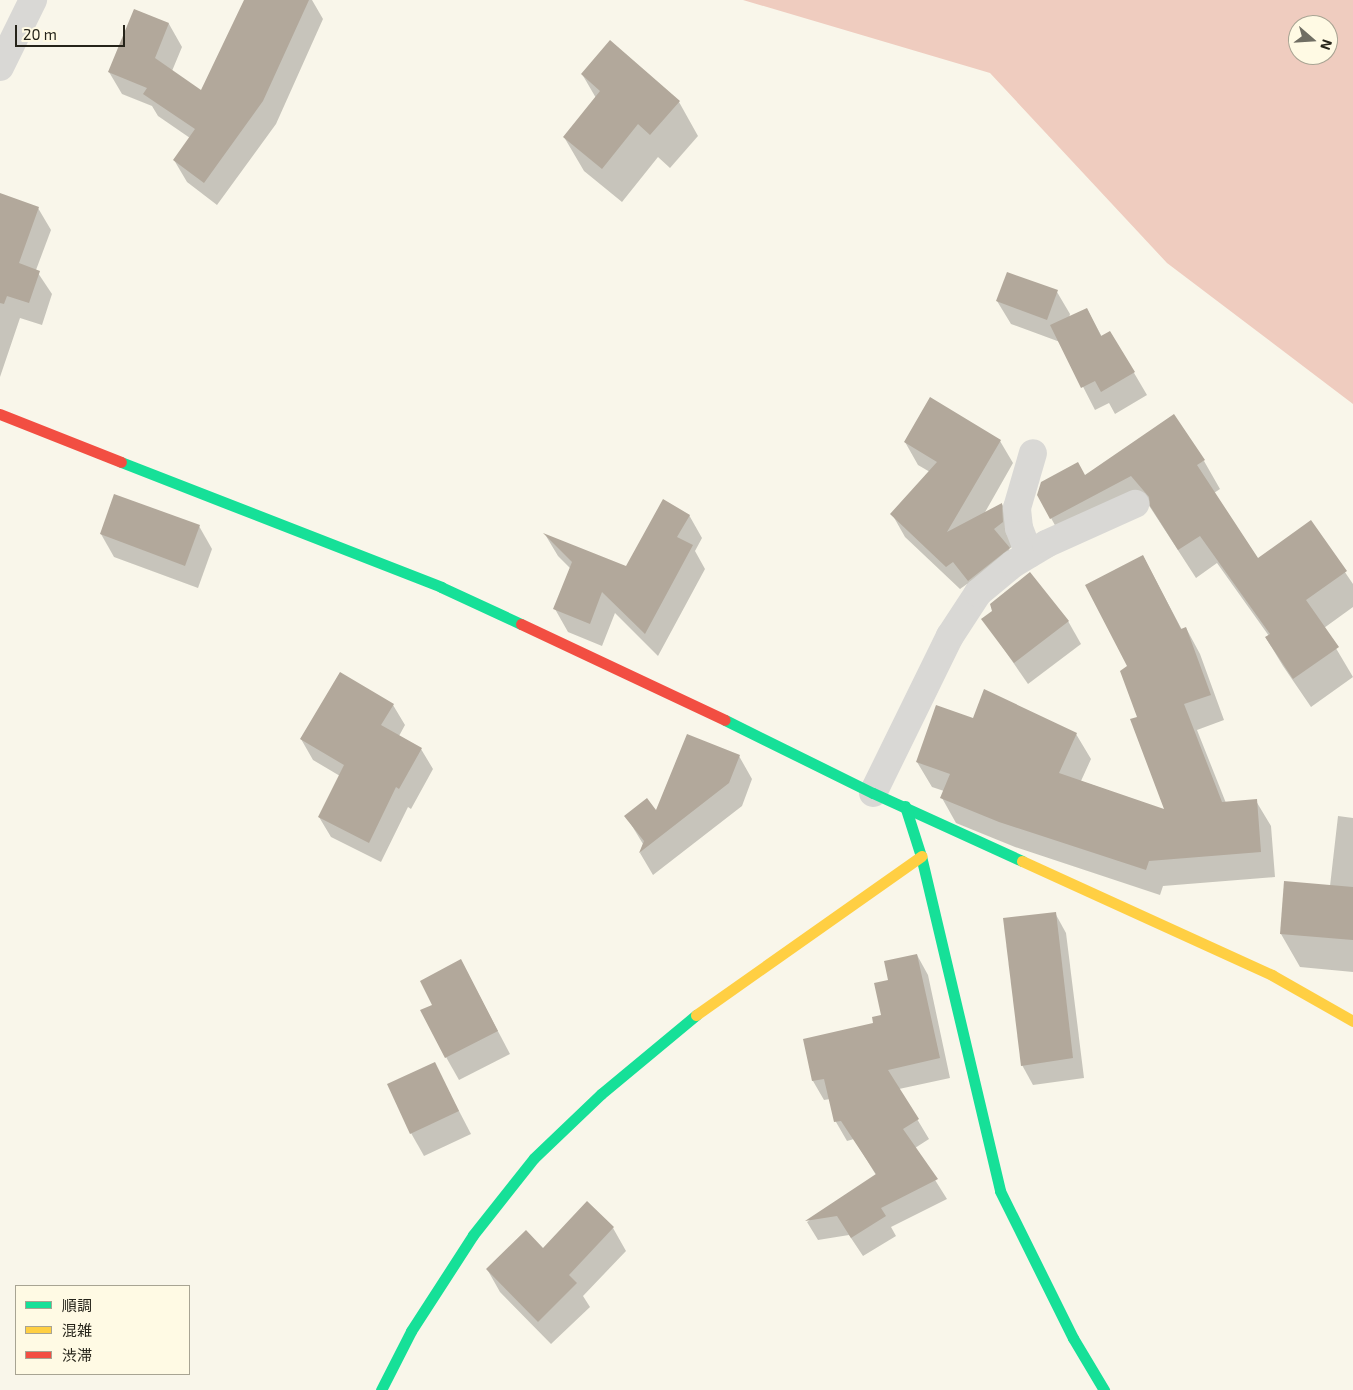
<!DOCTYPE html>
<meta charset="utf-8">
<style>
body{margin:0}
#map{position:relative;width:1353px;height:1390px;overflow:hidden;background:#f9f6ea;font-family:"Exo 2","Noto Sans JP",sans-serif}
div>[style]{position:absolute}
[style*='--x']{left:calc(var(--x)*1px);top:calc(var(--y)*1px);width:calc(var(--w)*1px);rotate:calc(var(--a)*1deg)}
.forest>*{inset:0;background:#efccbf}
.shadow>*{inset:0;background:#0003}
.building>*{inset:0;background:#b2a89b}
.street>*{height:28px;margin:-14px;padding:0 14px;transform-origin:14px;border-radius:14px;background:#d9d8d5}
.fast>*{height:11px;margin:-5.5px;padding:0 5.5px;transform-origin:5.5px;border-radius:5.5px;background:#16e098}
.slow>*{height:11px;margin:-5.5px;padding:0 5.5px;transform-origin:5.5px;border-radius:5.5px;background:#ffcf43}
.jam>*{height:11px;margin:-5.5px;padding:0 5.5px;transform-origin:5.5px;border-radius:5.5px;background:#f24e42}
span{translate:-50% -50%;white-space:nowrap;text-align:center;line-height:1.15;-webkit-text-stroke:4.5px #fffae4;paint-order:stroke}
.legend{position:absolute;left:15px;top:1285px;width:175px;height:90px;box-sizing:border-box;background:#fffae4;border:1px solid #a8a493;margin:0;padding:6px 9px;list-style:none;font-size:15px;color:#26241a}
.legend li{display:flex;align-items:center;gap:10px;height:25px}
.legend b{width:25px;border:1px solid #a8a493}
.north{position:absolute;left:1288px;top:15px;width:50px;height:50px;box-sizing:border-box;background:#fffae4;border:1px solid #a8a493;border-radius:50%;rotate:109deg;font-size:14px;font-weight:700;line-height:20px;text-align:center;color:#26241a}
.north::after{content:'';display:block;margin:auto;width:18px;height:22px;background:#706e63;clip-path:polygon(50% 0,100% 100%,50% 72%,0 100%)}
.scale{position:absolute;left:15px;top:25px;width:110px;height:22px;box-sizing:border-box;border:2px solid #26241a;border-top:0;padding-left:6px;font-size:15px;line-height:18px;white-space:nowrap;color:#26241a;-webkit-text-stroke:4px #fffae4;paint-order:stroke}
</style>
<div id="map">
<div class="forest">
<div style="clip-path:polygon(evenodd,743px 0,1353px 0,1353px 404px,1167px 263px,990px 73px,743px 0,1298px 25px,1328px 25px,1328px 55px,1298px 55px,1298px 25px)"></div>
</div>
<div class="shadow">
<div style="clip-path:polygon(246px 0,312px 0,323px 19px,276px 124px,217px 205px,187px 182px,174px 160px,190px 138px,158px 116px,152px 106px,122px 94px,109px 72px,135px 10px,169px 24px,182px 47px,172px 71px,201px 92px)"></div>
<div style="clip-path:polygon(582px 74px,679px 102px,698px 136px,670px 168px,658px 157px,622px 202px,584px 171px,564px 137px,596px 98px)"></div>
<div style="clip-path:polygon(0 195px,38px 208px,51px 230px,36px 270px,52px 294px,42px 325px,20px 318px,0 377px)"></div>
<div style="clip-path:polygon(1057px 292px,1070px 314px,1069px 318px,1087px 309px,1102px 337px,1110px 332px,1147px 395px,1115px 414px,1109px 403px,1095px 410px,1060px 342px,1011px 324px,997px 301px)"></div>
<div style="clip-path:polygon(1000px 441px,1013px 463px,984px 514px,1002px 504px,1015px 527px,1015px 545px,1009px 549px,1022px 571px,982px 603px,967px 584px,960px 589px,905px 537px,892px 514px,930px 472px,918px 465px,905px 442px)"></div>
<div style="clip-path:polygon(1204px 461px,1220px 489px,1214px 493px,1258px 559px,1311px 522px,1353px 584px,1353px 607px,1324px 628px,1353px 677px,1311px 707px,1283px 666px,1266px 638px,1269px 636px,1217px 563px,1196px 578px,1148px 504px,1067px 547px,1051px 518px,1085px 476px)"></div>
<div style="clip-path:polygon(689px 515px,702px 538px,695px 551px,705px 569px,658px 656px,615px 613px,602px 646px,568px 632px,555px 609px,571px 569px,558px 556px,546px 536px,626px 568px)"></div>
<div style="clip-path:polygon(199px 526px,212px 549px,198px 588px,114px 557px,101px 534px)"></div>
<div style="clip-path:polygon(1143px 556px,1182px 630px,1186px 628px,1200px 654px,1224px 720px,1197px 730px,1226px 803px,1256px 801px,1271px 826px,1275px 877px,1163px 886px,1160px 895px,1015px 847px,956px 823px,942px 798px,944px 791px,932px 787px,917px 762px,973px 720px,1076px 734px,1091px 759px,1081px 781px,1166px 811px,1138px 718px,1129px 666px)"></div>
<div style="clip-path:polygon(993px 611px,1068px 621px,1081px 644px,1028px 684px,983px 619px)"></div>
<div style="clip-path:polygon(393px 705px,405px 725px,399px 736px,421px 749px,433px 769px,411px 809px,408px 807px,381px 862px,331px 837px,319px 817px,340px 776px,313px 760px,301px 739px)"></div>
<div style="clip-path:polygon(739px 756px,752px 779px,742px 806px,653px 875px,640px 853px,643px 844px,626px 816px,656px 813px)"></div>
<div style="clip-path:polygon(1338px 816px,1353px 818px,1353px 972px,1300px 967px,1281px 934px,1330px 886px)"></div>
<div style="clip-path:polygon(1055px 913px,1066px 933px,1084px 1078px,1033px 1085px,1022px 1065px)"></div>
<div style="clip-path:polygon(917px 955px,928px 975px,950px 1078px,899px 1089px,929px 1139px,915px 1148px,947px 1199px,891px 1227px,896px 1236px,863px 1256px,849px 1235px,818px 1240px,807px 1222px,876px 1175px,854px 1139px,847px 1141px,836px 1122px,830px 1099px,824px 1100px,813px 1081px,804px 1040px,874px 1024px,883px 1016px,889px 981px)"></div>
<div style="clip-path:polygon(461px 961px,510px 1054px,459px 1080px,446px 1057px,434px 1005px)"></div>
<div style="clip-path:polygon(434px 1063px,471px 1134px,424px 1156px,411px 1133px)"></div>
<div style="clip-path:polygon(613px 1228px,626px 1251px,583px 1296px,590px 1307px,551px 1344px,500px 1292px,487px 1269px)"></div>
</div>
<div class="building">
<div style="clip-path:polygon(244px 0,309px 0,263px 101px,204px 183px,173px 160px,195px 129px,143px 94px,147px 88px,108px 72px,134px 9px,169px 23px,155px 58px,201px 90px)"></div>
<div style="clip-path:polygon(610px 40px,680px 101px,650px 135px,638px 124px,602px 169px,563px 137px,600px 91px,581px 74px)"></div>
<div style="clip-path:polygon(0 193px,39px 207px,19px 263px,40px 271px,29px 303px,7px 296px,4px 304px,0 303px)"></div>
<div style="clip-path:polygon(1007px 272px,1058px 290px,1047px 320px,996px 301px)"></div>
<div style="clip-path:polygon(1087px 308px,1101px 336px,1110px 331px,1135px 372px,1101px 392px,1095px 381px,1081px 388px,1050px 325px)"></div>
<div style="clip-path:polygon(930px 397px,1001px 440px,947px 532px,1002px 503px,1003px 522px,994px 529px,1010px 548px,968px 581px,953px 562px,946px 567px,890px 514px,937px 462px,904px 442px)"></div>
<div style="clip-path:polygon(1174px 414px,1205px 460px,1197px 465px,1258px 558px,1311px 520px,1347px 571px,1306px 600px,1339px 647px,1293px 679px,1265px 637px,1270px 634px,1200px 536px,1178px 550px,1150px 506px,1149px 497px,1131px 476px,1050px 519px,1037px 495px,1041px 482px,1078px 462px,1085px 475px)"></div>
<div style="clip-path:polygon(114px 494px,200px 525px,185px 566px,100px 534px)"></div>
<div style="clip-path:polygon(663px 499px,690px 515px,677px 537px,693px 545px,645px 634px,602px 592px,590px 624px,553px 609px,572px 562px,543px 533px,626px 566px)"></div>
<div style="clip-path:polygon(1143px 555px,1181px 629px,1186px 627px,1211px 695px,1184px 704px,1222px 802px,1257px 799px,1261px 852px,1149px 861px,1146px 870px,999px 822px,940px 798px,950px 774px,916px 762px,936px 705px,973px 718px,984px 689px,1077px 733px,1059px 773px,1164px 809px,1130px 719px,1137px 717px,1120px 671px,1127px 666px,1085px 585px)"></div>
<div style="clip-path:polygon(1030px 572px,1069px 621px,1014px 663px,981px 619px,992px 611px,990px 604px)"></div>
<div style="clip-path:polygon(340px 672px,394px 704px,381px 725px,422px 748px,399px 789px,396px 787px,369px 843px,318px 817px,344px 765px,300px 739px)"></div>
<div style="clip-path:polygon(687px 734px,740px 755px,729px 783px,639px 853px,644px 841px,624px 816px,647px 798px,656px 810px)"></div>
<div style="clip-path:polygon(1284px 881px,1353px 887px,1353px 940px,1280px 934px)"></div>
<div style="clip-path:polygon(1056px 912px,1073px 1058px,1021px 1066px,1003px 918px)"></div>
<div style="clip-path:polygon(917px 954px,940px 1058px,888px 1070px,919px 1119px,903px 1129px,938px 1179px,881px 1208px,886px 1216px,851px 1238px,837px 1216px,805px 1221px,876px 1174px,841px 1121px,834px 1122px,824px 1079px,812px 1081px,803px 1039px,873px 1023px,872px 1017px,881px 1015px,874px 983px,888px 980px,884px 961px)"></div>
<div style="clip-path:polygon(461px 959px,498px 1031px,445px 1058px,420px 1010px,432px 1005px,420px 981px)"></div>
<div style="clip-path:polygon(435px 1062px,459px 1111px,410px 1134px,387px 1084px)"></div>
<div style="clip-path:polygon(587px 1201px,614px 1227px,569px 1275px,577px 1283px,538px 1322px,486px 1269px,526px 1230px,543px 1248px)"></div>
</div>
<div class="street">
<div style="--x:0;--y:67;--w:75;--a:-63.8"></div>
<div style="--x:1029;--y:554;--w:28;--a:-111"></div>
<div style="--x:1019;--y:528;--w:20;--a:-96"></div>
<div style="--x:1017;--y:508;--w:57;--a:-73.8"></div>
<div style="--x:873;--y:793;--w:175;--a:-63.9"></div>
<div style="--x:950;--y:636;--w:51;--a:-56.9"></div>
<div style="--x:978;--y:593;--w:45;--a:-39.6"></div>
<div style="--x:1013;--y:564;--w:39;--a:-31"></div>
<div style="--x:1046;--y:544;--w:98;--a:-24.2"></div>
</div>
<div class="fast">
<div style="--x:121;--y:462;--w:344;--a:21.3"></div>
<div style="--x:441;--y:587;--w:88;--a:24.8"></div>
<div style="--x:725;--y:720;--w:165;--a:26.3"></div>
<div style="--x:873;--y:793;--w:164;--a:24.5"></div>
<div style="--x:905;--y:806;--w:52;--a:72.3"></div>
<div style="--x:921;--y:856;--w:344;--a:76.7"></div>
<div style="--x:1000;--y:1191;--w:164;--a:63.6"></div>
<div style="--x:1073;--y:1338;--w:61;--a:59.2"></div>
<div style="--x:381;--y:1390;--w:66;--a:-63"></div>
<div style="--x:411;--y:1331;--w:114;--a:-57.1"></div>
<div style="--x:473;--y:1235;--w:98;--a:-51.6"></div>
<div style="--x:534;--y:1158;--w:93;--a:-43.7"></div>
<div style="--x:601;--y:1094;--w:124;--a:-39.7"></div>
</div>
<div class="slow">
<div style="--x:1022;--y:861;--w:275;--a:24.5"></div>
<div style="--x:1272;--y:975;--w:93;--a:29.6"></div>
<div style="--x:696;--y:1015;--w:276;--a:-35.2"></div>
</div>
<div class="jam">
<div style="--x:0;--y:414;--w:130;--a:21.6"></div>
<div style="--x:521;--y:624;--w:225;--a:25.2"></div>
</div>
<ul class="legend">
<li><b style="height:6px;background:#16e098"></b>順調</li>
<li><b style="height:6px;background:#ffcf43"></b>混雑</li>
<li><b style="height:6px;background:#f24e42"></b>渋滞</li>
</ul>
<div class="north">N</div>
<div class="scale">20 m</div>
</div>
